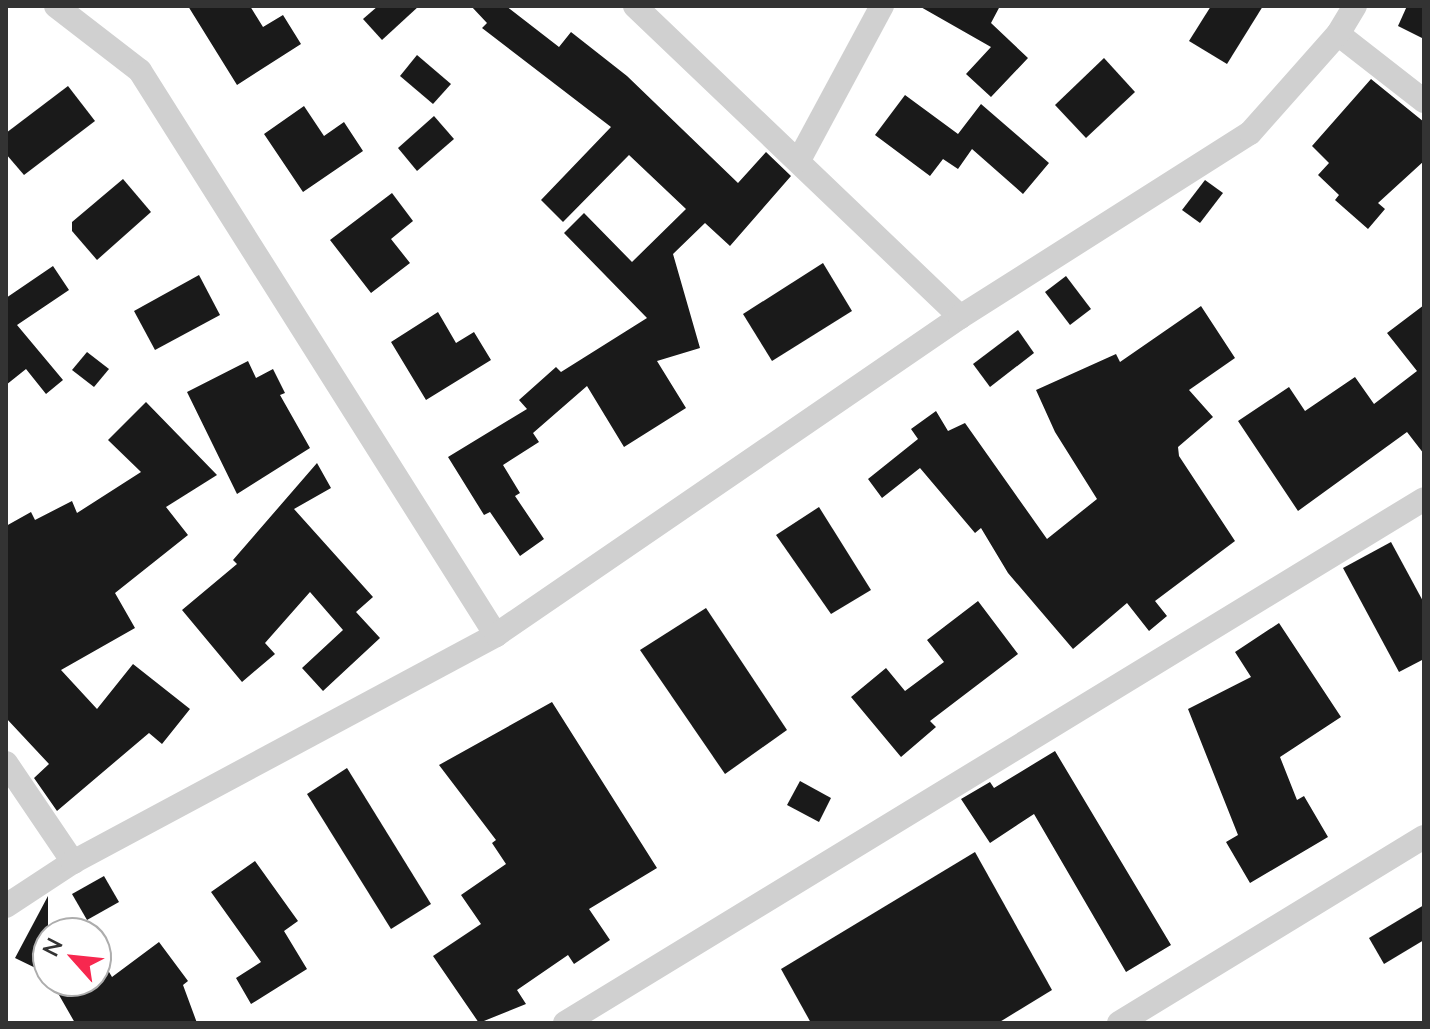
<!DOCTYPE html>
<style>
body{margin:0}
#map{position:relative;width:1430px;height:1029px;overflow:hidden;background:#fff;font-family:Lato,sans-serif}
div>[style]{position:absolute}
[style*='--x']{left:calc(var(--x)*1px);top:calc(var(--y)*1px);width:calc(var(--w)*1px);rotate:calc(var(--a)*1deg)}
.building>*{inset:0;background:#1a1a1a}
.street>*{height:24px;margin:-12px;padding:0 12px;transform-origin:12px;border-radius:12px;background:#d0d0d0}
span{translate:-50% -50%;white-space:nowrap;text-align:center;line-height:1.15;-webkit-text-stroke:8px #fff;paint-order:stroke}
.frame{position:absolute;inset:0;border:8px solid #333;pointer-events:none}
.north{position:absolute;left:32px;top:917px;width:80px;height:80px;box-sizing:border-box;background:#fff;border:2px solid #adadad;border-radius:50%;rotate:297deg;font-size:22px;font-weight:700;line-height:32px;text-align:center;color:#333}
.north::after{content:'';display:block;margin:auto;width:28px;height:36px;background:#f7284f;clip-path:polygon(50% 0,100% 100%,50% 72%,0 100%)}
</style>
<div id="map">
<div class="building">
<div style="clip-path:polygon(188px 6px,250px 6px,263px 27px,283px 15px,301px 44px,237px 85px)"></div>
<div style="clip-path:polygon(378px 6px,419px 6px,382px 40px,363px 19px)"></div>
<div style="clip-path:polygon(471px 6px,506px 6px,559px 47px,571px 32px,627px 76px,738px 183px,766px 152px,791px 176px,730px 246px,705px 223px,673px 254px,700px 348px,657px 361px,686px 408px,624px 447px,587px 386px,533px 433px,539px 442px,503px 465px,520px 493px,515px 496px,544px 539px,520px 556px,490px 512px,484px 515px,448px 457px,527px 409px,519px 400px,556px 367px,561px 372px,647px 318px,564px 233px,584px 213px,632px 262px,686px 209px,629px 155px,563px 222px,541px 200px,611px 127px,482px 28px,487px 23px)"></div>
<div style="clip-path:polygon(919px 6px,1000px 6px,991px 23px,1028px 58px,991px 97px,966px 74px,991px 47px)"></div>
<div style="clip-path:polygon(1211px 6px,1263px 6px,1227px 64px,1189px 41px)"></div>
<div style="clip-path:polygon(1407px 6px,1424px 6px,1424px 39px,1398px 26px)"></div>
<div style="clip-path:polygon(417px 55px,451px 84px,433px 104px,400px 76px)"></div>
<div style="clip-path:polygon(1104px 58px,1135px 92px,1086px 138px,1055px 105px)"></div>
<div style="clip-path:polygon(1371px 79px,1424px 122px,1424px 161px,1378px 203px,1385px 209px,1368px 229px,1335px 200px,1339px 195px,1318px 175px,1329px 163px,1312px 146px)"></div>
<div style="clip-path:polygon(68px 86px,95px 121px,24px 175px,6px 154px,6px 133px)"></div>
<div style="clip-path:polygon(905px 95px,958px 134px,981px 104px,1049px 163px,1023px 194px,972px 149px,958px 169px,943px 159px,930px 176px,875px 135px)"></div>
<div style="clip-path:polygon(304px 106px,324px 136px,344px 122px,363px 151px,303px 192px,264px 134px)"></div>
<div style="clip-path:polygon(434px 116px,454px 139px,417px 171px,398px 148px)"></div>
<div style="clip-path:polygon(123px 179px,151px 212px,97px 260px,72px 231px,72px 222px)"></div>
<div style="clip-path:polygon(1205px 180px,1223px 193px,1200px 223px,1182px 210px)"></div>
<div style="clip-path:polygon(392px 193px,413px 221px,391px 239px,410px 263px,371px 293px,330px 240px)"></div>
<div style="clip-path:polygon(823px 263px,852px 311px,772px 361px,743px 314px)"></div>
<div style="clip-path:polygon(53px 266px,69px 290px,17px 325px,63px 380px,46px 394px,26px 369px,6px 385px,6px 298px)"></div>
<div style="clip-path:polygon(199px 275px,220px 315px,155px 350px,134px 311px)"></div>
<div style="clip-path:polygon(1066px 276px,1091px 309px,1070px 325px,1045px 292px)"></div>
<div style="clip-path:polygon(1424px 305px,1424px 454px,1407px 432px,1298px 511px,1238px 421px,1289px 387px,1305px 411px,1355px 377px,1374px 404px,1417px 371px,1387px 333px)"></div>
<div style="clip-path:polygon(1201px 306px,1235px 358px,1189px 390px,1213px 417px,1178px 447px,1179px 456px,1235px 541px,1155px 601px,1167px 616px,1149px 631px,1127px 603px,1073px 649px,1008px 573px,981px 528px,975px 533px,920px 468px,882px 498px,868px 479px,918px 439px,911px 429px,936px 411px,948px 431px,965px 423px,1047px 539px,1097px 499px,1055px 432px,1036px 390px,1116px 354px,1120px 362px)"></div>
<div style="clip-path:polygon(438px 312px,456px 343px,474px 332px,491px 360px,426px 400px,391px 342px)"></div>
<div style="clip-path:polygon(1018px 330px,1034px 353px,990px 387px,973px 364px)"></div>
<div style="clip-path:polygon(87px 352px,109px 369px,94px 387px,72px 370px)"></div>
<div style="clip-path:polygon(248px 361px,256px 378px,273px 369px,285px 393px,280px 395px,310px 448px,237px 494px,187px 392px)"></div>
<div style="clip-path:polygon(146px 402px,217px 475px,166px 507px,188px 535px,115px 593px,135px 628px,61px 670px,97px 709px,133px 664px,190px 709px,162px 744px,149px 733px,57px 811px,34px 778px,49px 764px,6px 718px,6px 526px,31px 512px,35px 520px,72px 501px,77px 513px,141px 472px,108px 440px)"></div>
<div style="clip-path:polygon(317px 463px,331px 488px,294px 509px,373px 597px,356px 612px,380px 638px,323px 691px,302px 668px,343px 630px,310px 592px,265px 643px,275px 654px,242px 682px,182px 610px,237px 564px,233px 560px)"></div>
<div style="clip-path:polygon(819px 507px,871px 590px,831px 614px,776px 535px)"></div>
<div style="clip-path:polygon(1391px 542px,1424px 603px,1424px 659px,1399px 672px,1343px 568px)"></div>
<div style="clip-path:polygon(978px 601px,1018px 654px,930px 721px,936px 727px,901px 757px,851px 697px,886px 668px,905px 691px,944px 662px,927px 640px)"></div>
<div style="clip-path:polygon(706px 608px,787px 730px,725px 774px,640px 650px)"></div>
<div style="clip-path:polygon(1279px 623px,1341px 717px,1280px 757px,1297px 800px,1304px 796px,1328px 837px,1250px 883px,1226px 842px,1238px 835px,1188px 709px,1251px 677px,1235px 652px)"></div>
<div style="clip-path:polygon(552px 702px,657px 868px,589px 909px,610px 940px,574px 964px,568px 955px,517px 990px,526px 1004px,479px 1023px,433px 956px,481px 924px,461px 895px,506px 864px,492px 843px,496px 840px,439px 765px)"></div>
<div style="clip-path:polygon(1055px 751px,1171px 945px,1126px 972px,1034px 814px,990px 843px,961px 799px,990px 782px,994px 788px)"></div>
<div style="clip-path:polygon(347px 768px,431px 904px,391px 929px,307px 794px)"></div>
<div style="clip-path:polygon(800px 781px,831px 798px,819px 822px,787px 805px)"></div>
<div style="clip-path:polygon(975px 852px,1052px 990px,998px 1023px,811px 1023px,781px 969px)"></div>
<div style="clip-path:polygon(255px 861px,298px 921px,284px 931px,307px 969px,251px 1004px,236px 978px,261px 962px,211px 892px)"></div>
<div style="clip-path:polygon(104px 876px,119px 902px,87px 920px,72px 894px)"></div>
<div style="clip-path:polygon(48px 896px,48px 974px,15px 958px)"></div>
<div style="clip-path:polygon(1424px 905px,1424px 940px,1384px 964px,1369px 938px)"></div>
<div style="clip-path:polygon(159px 942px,188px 981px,183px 985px,197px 1023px,75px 1023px,51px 981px,96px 981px,96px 950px,112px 977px)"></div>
</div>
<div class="street">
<div style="--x:56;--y:6;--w:106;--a:37.7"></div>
<div style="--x:140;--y:71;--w:667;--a:57.74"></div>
<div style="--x:635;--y:6;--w:450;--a:43.7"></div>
<div style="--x:1338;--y:34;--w:109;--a:37.9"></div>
<div style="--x:799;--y:160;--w:175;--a:-61.7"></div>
<div style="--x:6;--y:763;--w:120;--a:55.9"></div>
<div style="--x:6;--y:906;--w:80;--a:-33.3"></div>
<div style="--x:73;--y:862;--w:480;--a:-28.2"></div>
<div style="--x:496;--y:635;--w:563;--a:-34.42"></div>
<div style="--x:960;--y:317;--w:343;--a:-32.4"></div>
<div style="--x:1250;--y:133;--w:132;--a:-48.4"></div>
<div style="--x:1338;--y:34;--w:33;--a:-59"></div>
<div style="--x:565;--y:1023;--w:1006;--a:-31.38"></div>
<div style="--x:1119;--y:1023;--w:357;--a:-31.4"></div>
</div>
<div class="frame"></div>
<div class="north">N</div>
</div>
